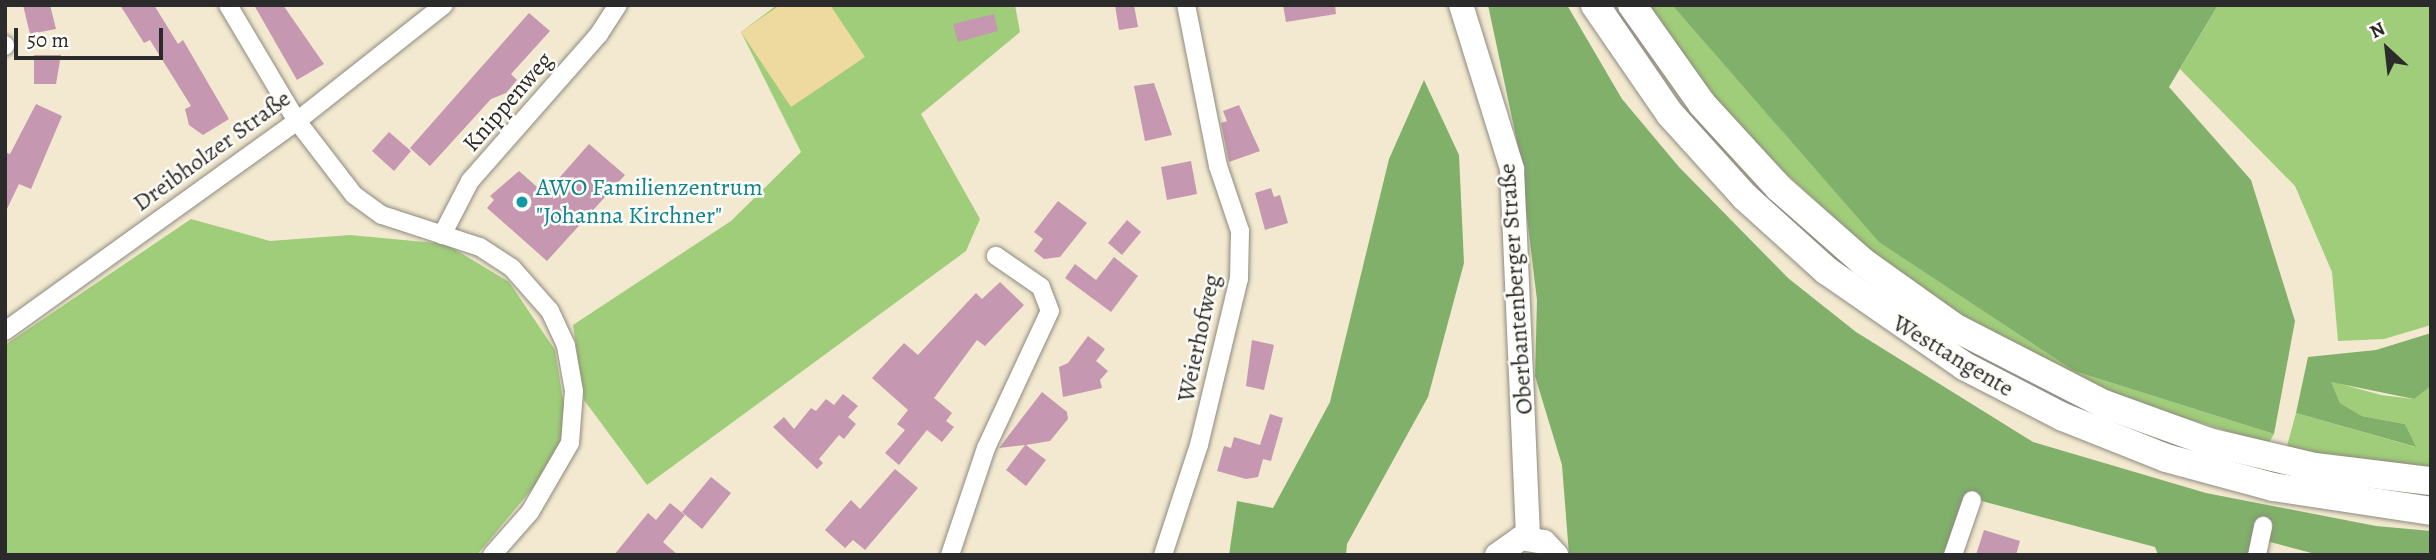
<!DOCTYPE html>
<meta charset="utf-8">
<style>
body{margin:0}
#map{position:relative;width:2436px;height:560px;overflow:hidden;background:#f2e9d0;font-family:Alegreya,serif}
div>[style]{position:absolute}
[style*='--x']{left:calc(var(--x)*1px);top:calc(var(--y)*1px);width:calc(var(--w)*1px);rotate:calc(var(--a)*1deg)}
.green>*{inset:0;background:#a0cd7a}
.forest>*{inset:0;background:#80b06a}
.sand>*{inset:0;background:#eeda9e}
.building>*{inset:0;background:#c597b0}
.roads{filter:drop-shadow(0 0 2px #8e8a7e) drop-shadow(0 0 2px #8e8a7e)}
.street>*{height:18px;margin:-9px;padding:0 9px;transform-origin:9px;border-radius:9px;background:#fff}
.secondary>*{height:24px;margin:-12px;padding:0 12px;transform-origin:12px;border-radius:12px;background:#fff}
.primary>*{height:28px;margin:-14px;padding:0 14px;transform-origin:14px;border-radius:14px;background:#fff}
.dots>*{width:19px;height:19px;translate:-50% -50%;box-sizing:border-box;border:4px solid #fdfcf7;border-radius:50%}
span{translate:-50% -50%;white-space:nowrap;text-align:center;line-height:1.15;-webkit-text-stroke:5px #fdfcf7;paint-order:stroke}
.street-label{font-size:24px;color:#2b2b2b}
.culture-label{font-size:24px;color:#0d838f}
.left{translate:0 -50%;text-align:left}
.frame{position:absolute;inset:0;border:7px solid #2b2b2b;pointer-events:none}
.north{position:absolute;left:2352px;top:14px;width:70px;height:70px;-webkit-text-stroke:5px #fdfcf7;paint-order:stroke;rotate:333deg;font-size:19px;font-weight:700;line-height:28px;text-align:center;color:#2b2b2b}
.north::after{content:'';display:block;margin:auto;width:24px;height:32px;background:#2b2b2b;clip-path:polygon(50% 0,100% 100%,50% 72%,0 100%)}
.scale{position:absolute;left:14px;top:28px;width:149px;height:32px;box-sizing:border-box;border:4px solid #2b2b2b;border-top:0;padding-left:9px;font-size:21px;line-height:24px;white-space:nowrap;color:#2b2b2b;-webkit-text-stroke:5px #fdfcf7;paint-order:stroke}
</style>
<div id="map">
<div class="green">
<div style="clip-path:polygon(777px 5px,1015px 5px,1020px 32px,921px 114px,980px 219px,966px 251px,647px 485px,584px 400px,573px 325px,731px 221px,801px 152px,741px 32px)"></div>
<div style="clip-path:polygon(1649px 5px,1672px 5px,1880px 242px,2074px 371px,2274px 434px,2268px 444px,2103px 392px,1998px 340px,1877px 257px,1756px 146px,1697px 76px)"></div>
<div style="clip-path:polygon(2218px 5px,2431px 5px,2431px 325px,2384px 339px,2338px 341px,2332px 272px,2295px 186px,2180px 69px)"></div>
<div style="clip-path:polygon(191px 219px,270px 241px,350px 235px,446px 244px,509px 282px,555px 350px,570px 443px,477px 555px,5px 555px,5px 345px)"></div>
<div style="clip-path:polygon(2330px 381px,2381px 395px,2413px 399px,2431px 386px,2431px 468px,2322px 456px,2287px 446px,2296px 413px,2415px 447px,2405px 424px,2362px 416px,2340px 403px)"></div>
</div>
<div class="forest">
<div style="clip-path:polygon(1488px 5px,1567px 5px,1622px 99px,1679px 167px,1788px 278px,1856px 332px,2033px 442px,2206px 493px,2376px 526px,2431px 531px,2431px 555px,2319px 555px,2259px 539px,2255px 555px,2158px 555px,2155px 547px,1974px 499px,1950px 555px,1569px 555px,1562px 465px,1535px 376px,1537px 300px,1519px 151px)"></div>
<div style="clip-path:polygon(1672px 5px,2218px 5px,2169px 87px,2251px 180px,2295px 321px,2274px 434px,2074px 371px,1879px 242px)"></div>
<div style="clip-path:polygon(1424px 80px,1459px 155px,1464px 263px,1428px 397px,1347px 544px,1346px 555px,1229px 555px,1237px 501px,1273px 508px,1330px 402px,1389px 159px)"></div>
<div style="clip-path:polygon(2431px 333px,2431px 386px,2414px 399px,2331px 382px,2340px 403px,2362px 416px,2405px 424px,2416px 447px,2296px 413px,2308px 357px,2376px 350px)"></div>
</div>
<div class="sand">
<div style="clip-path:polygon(780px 5px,830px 5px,865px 57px,791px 107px,741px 32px)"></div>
</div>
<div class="building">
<div style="clip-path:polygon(23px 5px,50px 5px,56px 29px,30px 34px)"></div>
<div style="clip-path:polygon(120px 5px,154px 5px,178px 44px,183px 40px,229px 119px,203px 135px,189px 125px,185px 109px,191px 106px,150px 40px,144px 43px)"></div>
<div style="clip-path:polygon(254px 5px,283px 5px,324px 64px,297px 80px)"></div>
<div style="clip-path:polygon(1115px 5px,1134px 5px,1138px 27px,1119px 30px)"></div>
<div style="clip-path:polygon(1283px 5px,1335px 5px,1336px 14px,1286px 22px)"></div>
<div style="clip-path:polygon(529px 13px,550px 31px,511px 74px,517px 80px,506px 93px,491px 99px,430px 166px,410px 148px)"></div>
<div style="clip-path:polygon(994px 14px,998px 31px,958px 42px,953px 24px)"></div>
<div style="clip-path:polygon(34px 55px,61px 55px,56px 84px,34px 84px)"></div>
<div style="clip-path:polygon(1154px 83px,1172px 135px,1145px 141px,1134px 86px)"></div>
<div style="clip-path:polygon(36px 104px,62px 116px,31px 189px,19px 184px,5px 213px,5px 152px,10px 154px)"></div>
<div style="clip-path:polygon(1239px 105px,1260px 151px,1229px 162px,1221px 123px,1227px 121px,1223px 111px)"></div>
<div style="clip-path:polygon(389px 132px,411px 151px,394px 171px,372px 151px)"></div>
<div style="clip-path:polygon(589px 144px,625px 175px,547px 261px,487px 208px,494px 200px,490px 196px,519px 171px,545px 194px)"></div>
<div style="clip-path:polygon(1191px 161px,1197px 194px,1167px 200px,1161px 167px)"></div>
<div style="clip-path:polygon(1271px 188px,1274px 197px,1280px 195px,1288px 223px,1265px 230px,1255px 193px)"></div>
<div style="clip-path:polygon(1058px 201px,1087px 223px,1060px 257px,1044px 259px,1034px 251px,1043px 239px,1034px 232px)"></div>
<div style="clip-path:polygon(1127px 220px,1141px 232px,1122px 255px,1108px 243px)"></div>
<div style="clip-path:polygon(1114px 257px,1138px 276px,1111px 312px,1065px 278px,1075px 264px,1096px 280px)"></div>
<div style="clip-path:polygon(1000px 282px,1024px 305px,985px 346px,977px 340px,934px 398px,952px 413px,946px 421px,954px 427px,942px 442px,927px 430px,899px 465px,885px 453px,905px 430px,897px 424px,908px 410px,872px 378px,904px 343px,918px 355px,976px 293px,982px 299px)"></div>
<div style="clip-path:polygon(1088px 336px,1105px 349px,1096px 361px,1108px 371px,1100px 380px,1102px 388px,1063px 397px,1059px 367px,1068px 363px)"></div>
<div style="clip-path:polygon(1252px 340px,1274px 345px,1264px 390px,1246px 386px)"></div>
<div style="clip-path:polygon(1042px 392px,1067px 412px,1068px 419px,1050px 441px,1026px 445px,1046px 460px,1026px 486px,1006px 470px,1025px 445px,999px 448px)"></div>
<div style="clip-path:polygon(843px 394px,858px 406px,848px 417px,856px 424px,844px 439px,839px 435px,819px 459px,823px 463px,817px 469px,773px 427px,784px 417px,794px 429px,811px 408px,816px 411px,826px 399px,834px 405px)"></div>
<div style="clip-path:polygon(1270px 414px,1283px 418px,1271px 461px,1263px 459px,1258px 477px,1246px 479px,1217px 471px,1224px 446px,1231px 448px,1234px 437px,1260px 445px)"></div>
<div style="clip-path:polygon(895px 469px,918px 488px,865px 550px,853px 540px,845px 548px,825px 530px,851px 500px,860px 509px)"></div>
<div style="clip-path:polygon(711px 477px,731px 493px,702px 529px,682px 512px)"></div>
<div style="clip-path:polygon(670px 503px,685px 515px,663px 542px,678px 555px,614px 555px,648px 513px,656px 520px)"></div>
<div style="clip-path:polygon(1984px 530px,2020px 541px,2016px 555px,1976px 555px)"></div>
</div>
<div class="roads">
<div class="street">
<div style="--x:228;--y:5;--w:135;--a:59.3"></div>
<div style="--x:297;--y:121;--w:93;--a:52.4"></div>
<div style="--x:354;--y:195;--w:34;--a:36"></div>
<div style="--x:382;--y:215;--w:103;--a:18.1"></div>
<div style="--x:480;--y:247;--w:38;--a:33"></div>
<div style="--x:512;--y:268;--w:57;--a:48.5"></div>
<div style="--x:550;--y:311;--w:38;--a:65"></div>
<div style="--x:566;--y:346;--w:46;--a:79.9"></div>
<div style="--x:574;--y:391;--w:52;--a:94.4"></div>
<div style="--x:570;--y:443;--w:80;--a:120.1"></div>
<div style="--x:530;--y:512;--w:57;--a:131.5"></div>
<div style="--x:5;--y:45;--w:1;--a:90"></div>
<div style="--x:442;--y:235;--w:61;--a:-62.6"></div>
<div style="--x:470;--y:181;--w:196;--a:-48.7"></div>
<div style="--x:599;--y:34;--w:35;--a:-57"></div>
<div style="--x:5;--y:331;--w:360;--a:-35.7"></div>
<div style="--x:297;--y:121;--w:187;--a:-38.3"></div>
<div style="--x:950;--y:555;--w:113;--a:-71.4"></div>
<div style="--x:986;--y:448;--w:151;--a:-65"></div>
<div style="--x:1050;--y:311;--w:26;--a:-111"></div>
<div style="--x:1041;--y:287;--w:55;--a:-145.4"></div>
<div style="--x:1163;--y:555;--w:116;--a:-71.9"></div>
<div style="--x:1199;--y:445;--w:171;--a:-76.5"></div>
<div style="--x:1239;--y:279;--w:48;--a:-88.8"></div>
<div style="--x:1240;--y:231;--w:69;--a:-108.7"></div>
<div style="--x:1218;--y:166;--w:164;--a:-101.2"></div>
<div style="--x:1953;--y:555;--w:58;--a:-70.9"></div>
<div style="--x:2257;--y:555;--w:30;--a:-78"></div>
</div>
<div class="secondary">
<div style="--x:1461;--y:5;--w:172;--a:72.7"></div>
<div style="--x:1512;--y:169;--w:369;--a:87.5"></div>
<div style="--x:1497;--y:555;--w:29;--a:-35"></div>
<div style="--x:1521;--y:538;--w:23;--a:10"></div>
<div style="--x:1544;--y:542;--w:18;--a:47"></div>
</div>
<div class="primary">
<div style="--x:1595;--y:5;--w:132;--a:55.5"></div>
<div style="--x:1670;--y:114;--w:112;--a:47.9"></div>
<div style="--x:1745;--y:197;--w:110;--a:42.1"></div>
<div style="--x:1827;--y:271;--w:167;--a:34.7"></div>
<div style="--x:1964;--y:366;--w:111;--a:27.3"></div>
<div style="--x:2063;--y:417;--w:111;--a:21.7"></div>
<div style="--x:2166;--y:458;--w:111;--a:15.2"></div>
<div style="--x:2273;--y:487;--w:160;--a:8.6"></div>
<div style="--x:1632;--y:5;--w:121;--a:54.7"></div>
<div style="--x:1702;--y:104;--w:114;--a:47.5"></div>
<div style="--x:1779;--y:188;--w:112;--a:41.4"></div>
<div style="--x:1863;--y:262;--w:112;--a:35.5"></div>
<div style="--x:1954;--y:327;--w:169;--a:27.2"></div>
<div style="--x:2104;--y:404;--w:112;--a:19.9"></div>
<div style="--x:2209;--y:442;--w:109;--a:13.3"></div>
<div style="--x:2315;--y:467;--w:117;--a:6.9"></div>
</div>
</div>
<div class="dots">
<div style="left:522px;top:202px;background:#0f9aa8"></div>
</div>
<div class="street-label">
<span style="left:508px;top:102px;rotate:-49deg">Knippenweg</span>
<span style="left:212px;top:151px;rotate:-36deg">Dreibholzer Straße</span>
<span style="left:1516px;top:289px;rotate:-94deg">Oberbantenberger Straße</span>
<span style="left:1199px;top:338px;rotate:-78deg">Weierhofweg</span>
<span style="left:1953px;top:356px;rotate:31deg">Westtangente</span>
</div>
<div class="culture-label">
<span class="left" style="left:536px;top:202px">AWO Familienzentrum<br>"Johanna Kirchner"</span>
</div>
<div class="frame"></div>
<div class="north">N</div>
<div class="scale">50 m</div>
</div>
